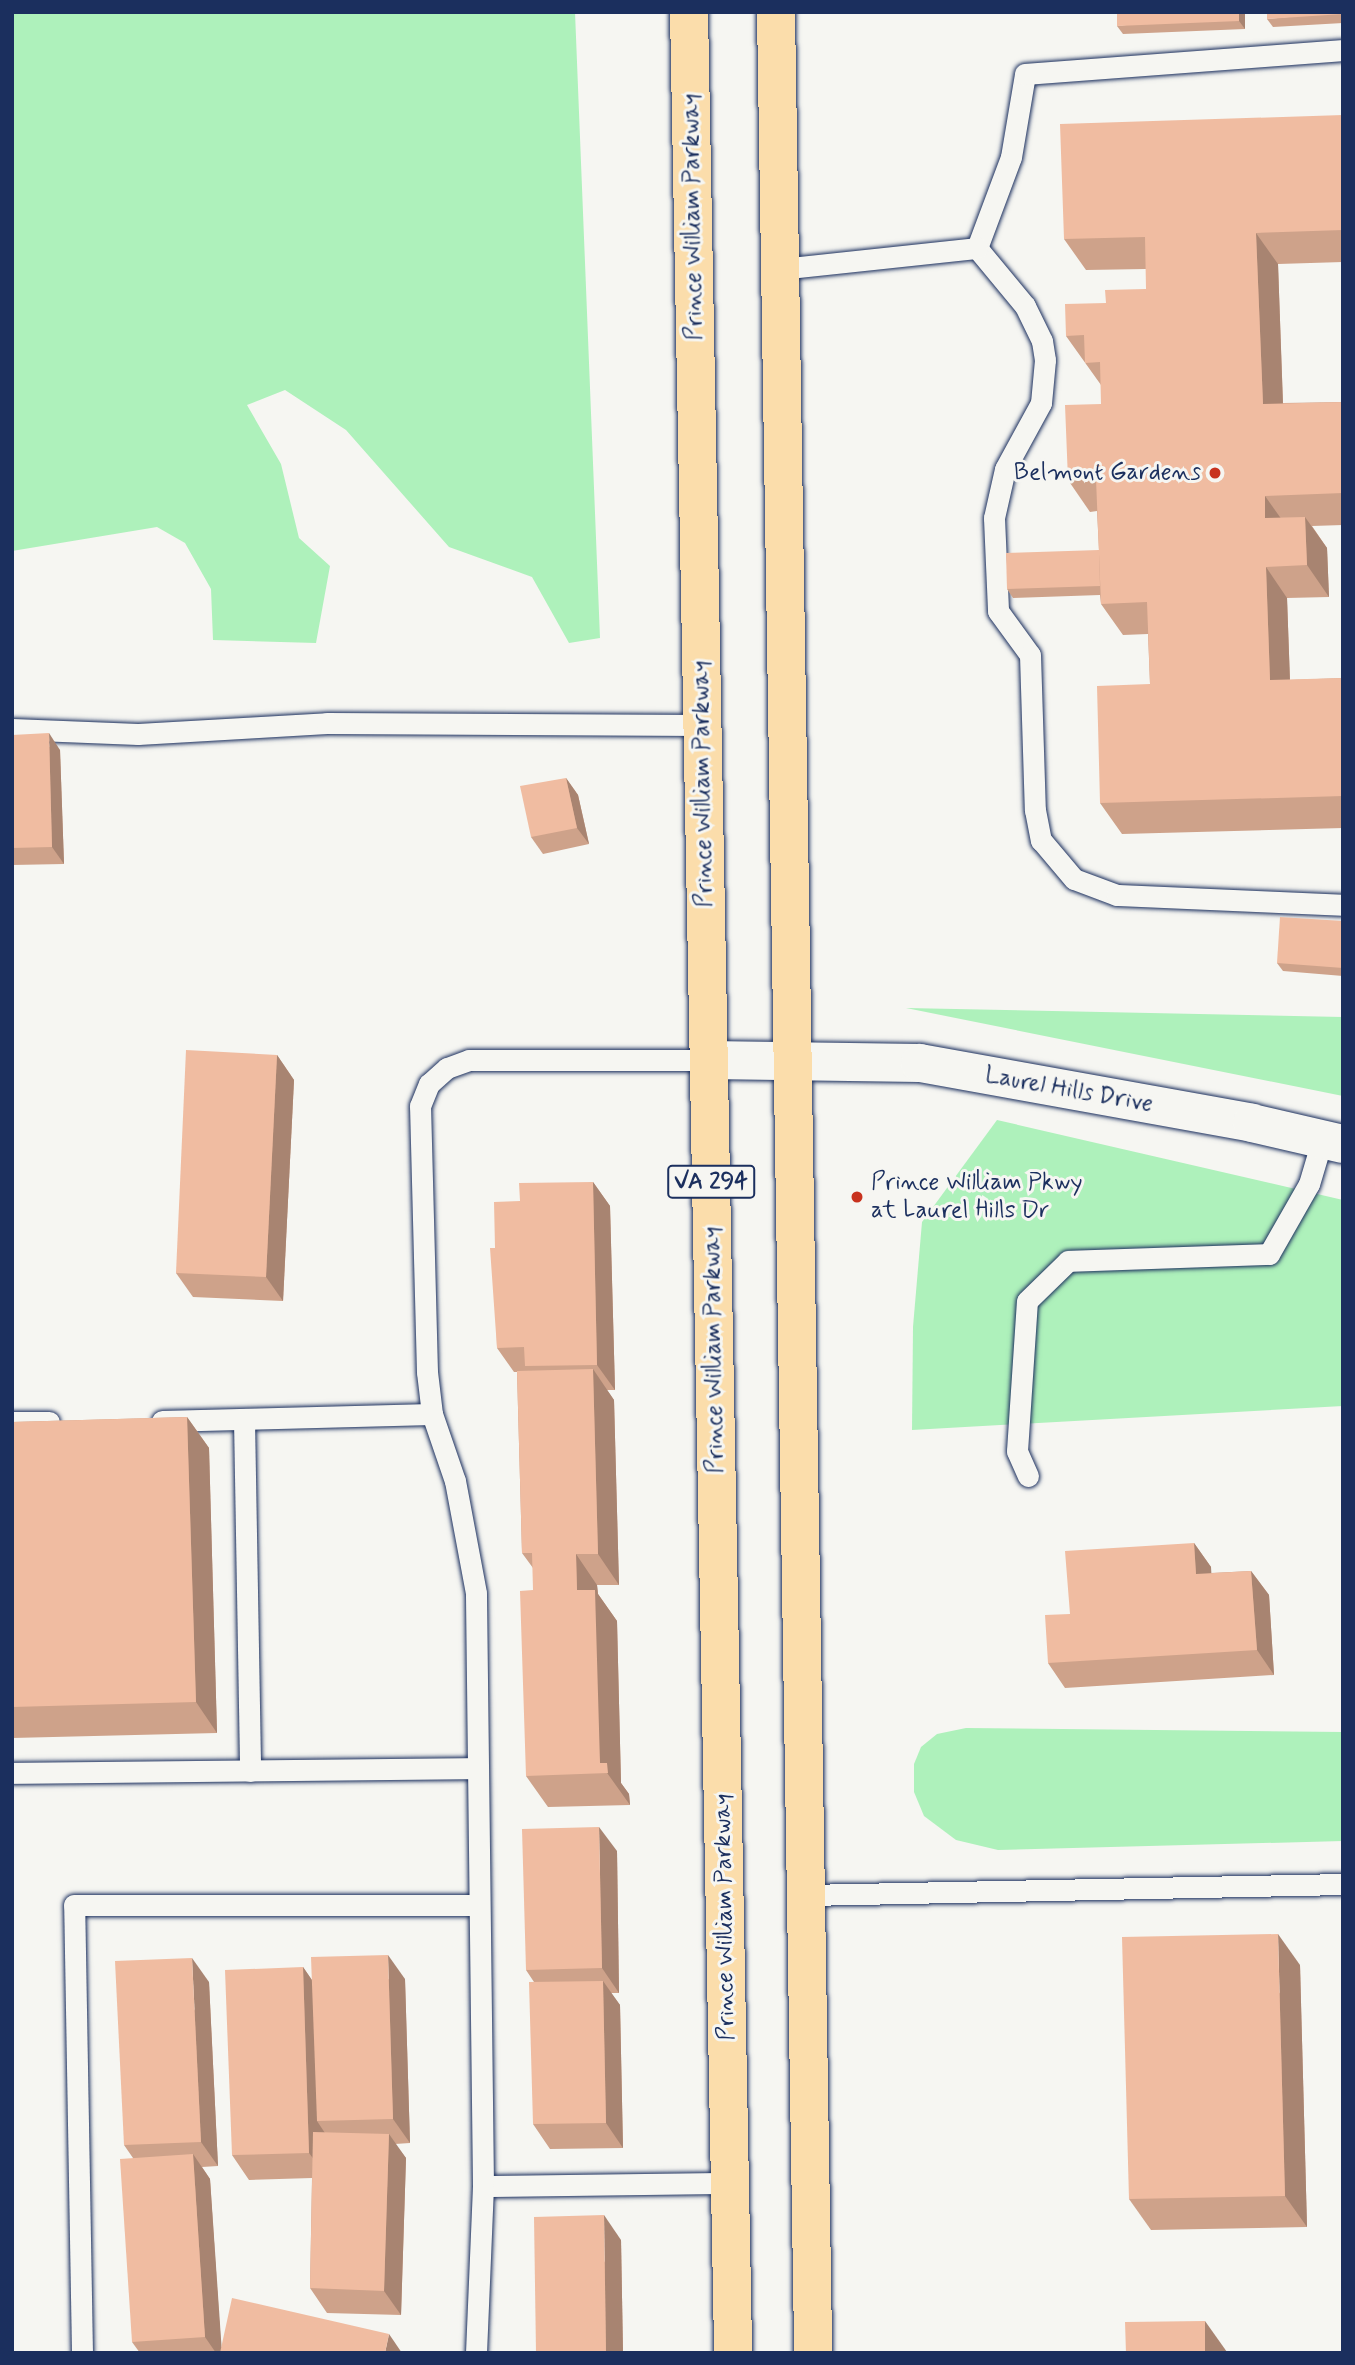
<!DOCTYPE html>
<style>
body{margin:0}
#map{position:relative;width:1355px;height:2365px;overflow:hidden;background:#f6f6f2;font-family:Mynerve,sans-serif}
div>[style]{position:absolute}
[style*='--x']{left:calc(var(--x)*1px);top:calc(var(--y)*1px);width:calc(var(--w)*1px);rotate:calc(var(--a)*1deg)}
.green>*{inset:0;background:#aef1bb}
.roads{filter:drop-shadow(0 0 2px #1b2f5e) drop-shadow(0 0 2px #1b2f5e)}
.service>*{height:21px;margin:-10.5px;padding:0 10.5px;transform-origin:10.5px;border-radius:10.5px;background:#f6f6f2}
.minor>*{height:38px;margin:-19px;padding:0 19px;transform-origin:19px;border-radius:19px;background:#f6f6f2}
.trunk>*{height:38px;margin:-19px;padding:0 19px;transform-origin:19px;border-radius:19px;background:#fbddab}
.wall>*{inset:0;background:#cea28a}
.shaded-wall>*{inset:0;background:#a88471}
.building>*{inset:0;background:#f0bca1}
.dots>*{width:19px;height:19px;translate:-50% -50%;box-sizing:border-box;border:4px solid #f6f6f2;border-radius:50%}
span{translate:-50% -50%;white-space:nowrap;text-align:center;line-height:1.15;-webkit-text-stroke:6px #f6f6f2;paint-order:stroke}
.shield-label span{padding:2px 5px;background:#f6f6f2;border:2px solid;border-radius:5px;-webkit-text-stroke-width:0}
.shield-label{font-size:23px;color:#1b2f5e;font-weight:700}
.street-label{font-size:24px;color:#1b2f5e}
.poi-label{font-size:24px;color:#1b2f5e}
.right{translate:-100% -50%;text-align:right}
.left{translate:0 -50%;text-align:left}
.frame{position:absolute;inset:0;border:14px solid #1b2f5e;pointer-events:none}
</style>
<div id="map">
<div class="green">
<div style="clip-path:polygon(12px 12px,575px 12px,600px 638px,569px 643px,532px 577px,449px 547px,346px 430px,285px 390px,247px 405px,281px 464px,299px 538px,330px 566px,316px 643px,213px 640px,211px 589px,185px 543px,157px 527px,12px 551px)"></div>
<div style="clip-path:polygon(906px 1008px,1343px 1017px,1343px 1096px)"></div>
<div style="clip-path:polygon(997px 1120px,1343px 1200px,1343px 1406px,912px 1430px,913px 1327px,922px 1222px)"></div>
<div style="clip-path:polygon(966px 1728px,1343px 1732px,1343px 1841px,998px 1850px,956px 1840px,924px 1816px,914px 1792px,914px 1764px,921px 1747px,937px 1734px)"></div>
</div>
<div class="roads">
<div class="service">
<div style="--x:977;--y:248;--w:75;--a:50.4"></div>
<div style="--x:1025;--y:306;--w:39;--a:64"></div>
<div style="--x:1042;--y:341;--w:19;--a:81"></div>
<div style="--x:1045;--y:360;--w:43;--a:95.3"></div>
<div style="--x:1041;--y:403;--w:75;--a:118.6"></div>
<div style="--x:1005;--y:469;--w:50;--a:102.7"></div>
<div style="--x:994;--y:518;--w:93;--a:87.5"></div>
<div style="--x:998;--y:611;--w:54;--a:54"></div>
<div style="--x:1030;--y:655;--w:155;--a:88.2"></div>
<div style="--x:1035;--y:810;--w:31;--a:79"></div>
<div style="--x:1041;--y:840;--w:51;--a:49.8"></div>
<div style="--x:1074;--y:879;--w:46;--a:20.4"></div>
<div style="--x:1117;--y:895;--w:226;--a:2.5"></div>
<div style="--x:977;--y:248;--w:97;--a:-69.5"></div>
<div style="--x:1011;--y:157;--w:84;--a:-80.4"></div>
<div style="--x:1025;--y:74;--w:319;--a:-4.3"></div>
<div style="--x:780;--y:269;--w:198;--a:-6.1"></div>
<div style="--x:12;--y:729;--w:126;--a:2.3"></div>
<div style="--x:138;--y:734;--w:189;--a:-3.3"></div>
<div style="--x:327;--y:723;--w:375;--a:0.3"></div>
<div style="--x:244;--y:1419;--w:352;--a:89"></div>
<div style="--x:162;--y:1421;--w:270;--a:-1.5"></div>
<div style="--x:12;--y:1422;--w:37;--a:0"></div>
<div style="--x:1028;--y:1476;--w:27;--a:-114"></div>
<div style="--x:1017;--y:1451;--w:150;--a:-86.2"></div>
<div style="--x:1027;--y:1301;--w:57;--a:-44.3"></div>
<div style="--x:1068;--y:1261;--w:201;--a:-2"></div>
<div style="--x:1269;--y:1254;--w:81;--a:-60.3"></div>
<div style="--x:1309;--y:1184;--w:46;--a:-73.5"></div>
<div style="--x:12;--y:1773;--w:465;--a:-0.6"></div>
<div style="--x:806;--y:1895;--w:537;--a:-1.17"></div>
<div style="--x:483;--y:2186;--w:246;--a:-0.7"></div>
<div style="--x:82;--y:2353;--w:448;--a:-91"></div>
<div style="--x:74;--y:1905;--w:403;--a:0"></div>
<div style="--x:476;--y:2353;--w:167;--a:-87.6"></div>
<div style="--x:483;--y:2186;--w:593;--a:-90.68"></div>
<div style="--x:476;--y:1593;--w:114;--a:-100.6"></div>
<div style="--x:455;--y:1481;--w:71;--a:-108.9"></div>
<div style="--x:432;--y:1414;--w:42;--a:-96.8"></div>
<div style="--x:427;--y:1372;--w:266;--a:-91.5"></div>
<div style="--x:420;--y:1106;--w:24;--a:-68"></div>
<div style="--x:429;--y:1084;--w:24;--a:-42"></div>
<div style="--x:447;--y:1068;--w:23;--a:-20"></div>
<div style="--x:469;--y:1060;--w:240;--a:0"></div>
</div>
<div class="minor">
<div style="--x:709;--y:1060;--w:211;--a:0.8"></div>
<div style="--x:920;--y:1063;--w:337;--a:10.2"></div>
<div style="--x:1252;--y:1123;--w:93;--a:13"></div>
</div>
<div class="trunk">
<div style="--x:689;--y:12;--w:2341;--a:88.92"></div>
<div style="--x:776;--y:12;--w:2341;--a:89.09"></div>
</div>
</div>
<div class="wall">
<div style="clip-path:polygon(1245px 12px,1245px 29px,1123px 34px,1117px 26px)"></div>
<div style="clip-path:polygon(1343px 12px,1343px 23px,1273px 27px,1267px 19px)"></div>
<div style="clip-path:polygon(1343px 115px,1343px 262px,1278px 264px,1283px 403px,1343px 402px,1343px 525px,1312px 526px,1327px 548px,1329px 597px,1287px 598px,1290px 680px,1343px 678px,1343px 828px,1122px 834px,1100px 803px,1150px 684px,1148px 634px,1123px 635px,1101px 604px,1100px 595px,1013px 598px,1007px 589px,1099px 550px,1097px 511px,1090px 512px,1068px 480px,1101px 404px,1101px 385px,1066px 336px,1106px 303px,1146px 289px,1146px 269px,1086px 270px,1064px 239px)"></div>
<div style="clip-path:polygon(12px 735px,60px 750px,64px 864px,12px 865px)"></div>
<div style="clip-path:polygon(566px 778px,578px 795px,589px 844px,543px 854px,531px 837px)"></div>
<div style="clip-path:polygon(1343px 921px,1343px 976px,1283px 971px,1277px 963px)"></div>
<div style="clip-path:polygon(277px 1055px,294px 1080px,283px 1301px,193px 1297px,176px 1273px)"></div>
<div style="clip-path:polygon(593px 1182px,610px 1206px,615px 1390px,607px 1390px,614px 1400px,619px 1585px,597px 1585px,598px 1594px,617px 1621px,621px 1783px,629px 1794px,630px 1805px,548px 1807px,526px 1776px,533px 1590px,533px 1568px,522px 1553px,517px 1372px,514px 1372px,497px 1348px,495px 1248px,520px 1201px)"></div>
<div style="clip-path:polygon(187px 1417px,209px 1448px,217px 1733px,12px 1738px,12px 1422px)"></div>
<div style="clip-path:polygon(1194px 1543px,1211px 1567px,1211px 1573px,1251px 1571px,1269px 1595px,1274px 1675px,1065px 1688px,1048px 1663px)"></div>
<div style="clip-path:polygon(617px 1851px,619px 1993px,611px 1993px,620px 2005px,623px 2148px,550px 2149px,533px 2124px,534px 1982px,526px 1970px)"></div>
<div style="clip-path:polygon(1300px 1965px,1307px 2227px,1151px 2230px,1129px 2199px)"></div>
<div style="clip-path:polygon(303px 1967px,312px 1980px,405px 1979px,410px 2143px,395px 2144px,406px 2158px,401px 2315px,327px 2313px,310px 2288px,312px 2178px,249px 2180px,232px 2155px)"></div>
<div style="clip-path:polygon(209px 1982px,218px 2166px,202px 2167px,210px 2179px,221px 2347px,385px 2353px,140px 2353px,132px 2342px,133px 2158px,124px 2145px)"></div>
<div style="clip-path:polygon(621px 2240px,623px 2353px,537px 2353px,536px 2352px)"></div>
</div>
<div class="shaded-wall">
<div style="clip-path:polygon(1239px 12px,1245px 12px,1245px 29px,1239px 21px)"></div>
<div style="clip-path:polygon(1256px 233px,1278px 264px,1284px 435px,1263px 404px)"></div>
<div style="clip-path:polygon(1265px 496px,1287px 527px,1265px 518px)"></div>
<div style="clip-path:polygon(1305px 517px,1327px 548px,1329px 597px,1307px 565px)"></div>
<div style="clip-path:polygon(1266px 567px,1287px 598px,1291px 711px,1270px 680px)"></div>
<div style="clip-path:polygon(49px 733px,60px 750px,64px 864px,52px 847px)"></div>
<div style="clip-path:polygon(566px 778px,578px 795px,589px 844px,577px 828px)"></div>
<div style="clip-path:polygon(277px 1055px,294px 1080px,283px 1301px,266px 1277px)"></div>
<div style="clip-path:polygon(593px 1182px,610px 1206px,615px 1390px,597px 1365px)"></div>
<div style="clip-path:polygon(593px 1369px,614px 1400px,619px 1585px,598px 1554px)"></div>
<div style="clip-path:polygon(187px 1417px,209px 1448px,217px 1733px,196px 1702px)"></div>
<div style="clip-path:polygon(1194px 1543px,1211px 1567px,1213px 1598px,1196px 1574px)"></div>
<div style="clip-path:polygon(576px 1554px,597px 1585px,598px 1594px,617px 1621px,621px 1783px,629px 1794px,630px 1805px,600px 1763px,577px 1590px)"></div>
<div style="clip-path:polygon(1251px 1571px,1269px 1595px,1274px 1675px,1257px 1650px)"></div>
<div style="clip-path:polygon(599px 1827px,617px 1851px,619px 1993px,602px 1968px)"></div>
<div style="clip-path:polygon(1278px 1934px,1300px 1965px,1307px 2227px,1285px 2196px)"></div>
<div style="clip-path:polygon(388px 1955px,405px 1979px,410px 2143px,393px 2119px)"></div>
<div style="clip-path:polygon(192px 1958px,209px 1982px,218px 2166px,201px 2142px)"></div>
<div style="clip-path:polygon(303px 1967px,320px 1992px,317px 2121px,325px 2133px,327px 2177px,309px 2153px)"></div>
<div style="clip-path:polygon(603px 1981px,620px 2005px,623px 2148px,606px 2123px)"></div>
<div style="clip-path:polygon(389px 2134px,406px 2158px,401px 2315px,384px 2291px)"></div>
<div style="clip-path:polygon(193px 2154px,210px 2179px,222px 2353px,216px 2353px,205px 2337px)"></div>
<div style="clip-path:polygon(604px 2215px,621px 2240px,623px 2353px,607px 2353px,606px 2352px)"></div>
<div style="clip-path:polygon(1205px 2321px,1227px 2352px,1227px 2353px,1205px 2353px)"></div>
<div style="clip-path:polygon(389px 2334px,402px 2353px,385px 2353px)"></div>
</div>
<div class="building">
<div style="clip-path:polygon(1117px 12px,1239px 12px,1239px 21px,1117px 26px)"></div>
<div style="clip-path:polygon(1267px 12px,1343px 12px,1343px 14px,1267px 19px)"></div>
<div style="clip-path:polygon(1343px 115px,1343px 230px,1256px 233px,1263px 404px,1343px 402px,1343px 493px,1265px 496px,1265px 518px,1305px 517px,1307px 565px,1266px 567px,1270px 680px,1343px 678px,1343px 796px,1100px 803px,1097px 686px,1150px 684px,1147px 602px,1101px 604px,1096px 479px,1068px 480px,1065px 405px,1101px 404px,1100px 362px,1085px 363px,1084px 335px,1066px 336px,1065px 304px,1106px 303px,1105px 290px,1146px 289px,1145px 237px,1064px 239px,1060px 124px)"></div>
<div style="clip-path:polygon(1099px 550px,1100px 586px,1007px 589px,1006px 553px)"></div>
<div style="clip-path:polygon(49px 733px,52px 847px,12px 848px,12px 735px)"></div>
<div style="clip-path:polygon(566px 778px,577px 828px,531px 837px,520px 786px)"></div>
<div style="clip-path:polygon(1280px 917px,1343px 921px,1343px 968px,1277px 963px)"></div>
<div style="clip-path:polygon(186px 1050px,277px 1055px,266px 1277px,176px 1273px)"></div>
<div style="clip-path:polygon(593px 1182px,597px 1365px,525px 1366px,524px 1347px,497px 1348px,490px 1248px,495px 1248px,494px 1202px,520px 1201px,519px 1183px)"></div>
<div style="clip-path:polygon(593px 1369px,598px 1554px,576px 1554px,577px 1590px,595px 1590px,600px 1763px,607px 1763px,608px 1773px,526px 1776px,520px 1591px,533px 1590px,532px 1553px,522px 1553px,517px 1371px)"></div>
<div style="clip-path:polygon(187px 1417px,196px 1702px,12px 1707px,12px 1422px)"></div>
<div style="clip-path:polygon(1194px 1543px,1196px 1574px,1251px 1571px,1257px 1650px,1048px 1663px,1045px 1615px,1070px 1614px,1065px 1551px)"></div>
<div style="clip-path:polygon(599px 1827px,602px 1968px,526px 1970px,522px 1829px)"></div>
<div style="clip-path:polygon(1278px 1934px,1285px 2196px,1129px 2199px,1122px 1937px)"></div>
<div style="clip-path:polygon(388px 1955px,393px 2119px,317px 2121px,311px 1957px)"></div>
<div style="clip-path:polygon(192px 1958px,201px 2142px,124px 2145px,115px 1961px)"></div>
<div style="clip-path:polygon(303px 1967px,309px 2153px,232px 2155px,225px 1970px)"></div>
<div style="clip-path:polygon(603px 1981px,606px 2123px,533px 2124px,529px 1982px)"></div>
<div style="clip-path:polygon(313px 2132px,389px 2134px,384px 2291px,310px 2288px)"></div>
<div style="clip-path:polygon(193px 2154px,205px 2337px,132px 2342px,120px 2159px)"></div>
<div style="clip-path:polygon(604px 2215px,606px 2352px,536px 2352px,534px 2217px)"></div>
<div style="clip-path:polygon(232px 2298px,389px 2334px,385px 2353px,220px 2353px)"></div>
<div style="clip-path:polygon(1205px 2321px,1205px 2353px,1126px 2353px,1125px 2322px)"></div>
</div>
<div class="dots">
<div style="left:1215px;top:473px;background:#c8321e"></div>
<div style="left:857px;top:1197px;background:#c8321e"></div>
</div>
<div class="shield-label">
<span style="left:711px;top:1182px">VA 294</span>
</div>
<div class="street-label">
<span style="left:693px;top:217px;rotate:-91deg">Prince William Parkway</span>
<span style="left:703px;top:784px;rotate:-91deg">Prince William Parkway</span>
<span style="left:1069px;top:1090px;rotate:10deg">Laurel Hills Drive</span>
<span style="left:714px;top:1350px;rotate:-91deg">Prince William Parkway</span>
<span style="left:725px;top:1917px;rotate:-91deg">Prince William Parkway</span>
</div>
<div class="poi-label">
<span class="right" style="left:1201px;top:473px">Belmont Gardens</span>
<span class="left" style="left:871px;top:1197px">Prince William Pkwy<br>at Laurel Hills Dr</span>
</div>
<div class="frame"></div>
</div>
